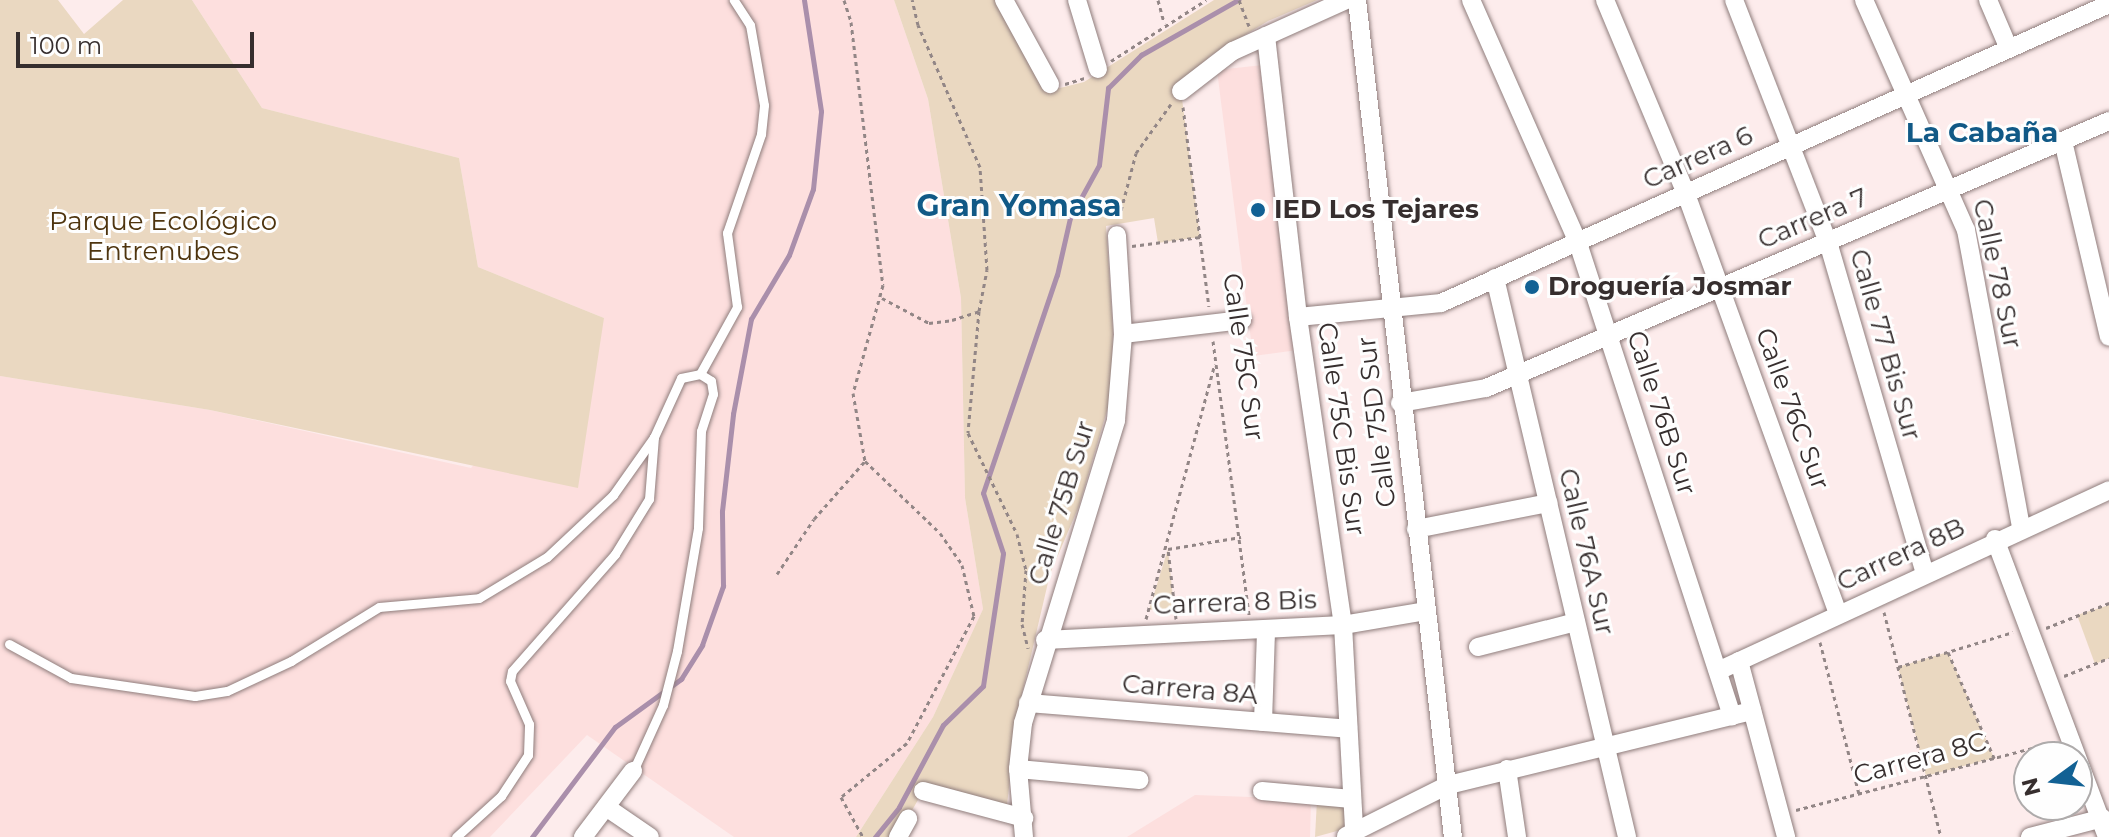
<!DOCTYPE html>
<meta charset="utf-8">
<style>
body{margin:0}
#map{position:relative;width:2109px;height:837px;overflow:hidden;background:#fdecec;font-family:Montserrat,sans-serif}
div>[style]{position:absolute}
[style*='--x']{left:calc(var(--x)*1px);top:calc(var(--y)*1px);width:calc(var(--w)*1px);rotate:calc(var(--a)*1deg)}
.built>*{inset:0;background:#fddfde}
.green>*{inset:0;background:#ead8c1}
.stream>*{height:5px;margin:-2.5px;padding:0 2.5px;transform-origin:2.5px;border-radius:2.5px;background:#aa8fab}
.path>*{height:3px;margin-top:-1.5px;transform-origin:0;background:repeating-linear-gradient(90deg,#928686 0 4px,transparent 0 8px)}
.roads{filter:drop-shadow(0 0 2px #8f7d7c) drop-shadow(0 0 2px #8f7d7c)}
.lane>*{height:9px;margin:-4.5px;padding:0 4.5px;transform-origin:4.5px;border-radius:4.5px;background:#fff}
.street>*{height:18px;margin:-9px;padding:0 9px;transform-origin:9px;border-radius:9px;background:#fff}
.dots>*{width:22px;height:22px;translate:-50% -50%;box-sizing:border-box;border:4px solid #fefefe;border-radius:50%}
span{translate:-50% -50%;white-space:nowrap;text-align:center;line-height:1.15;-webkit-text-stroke:6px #fefefe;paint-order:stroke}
.street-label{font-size:26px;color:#362e2e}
.poi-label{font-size:26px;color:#362e2e;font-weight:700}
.left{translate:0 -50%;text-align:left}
.park-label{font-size:26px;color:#4e340e}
.neighbourhood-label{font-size:28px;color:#115986;font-weight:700}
.quarter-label{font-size:30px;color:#115986;font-weight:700}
.north{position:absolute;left:2013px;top:741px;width:80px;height:80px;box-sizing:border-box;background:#fefefe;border:2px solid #aeabab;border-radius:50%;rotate:255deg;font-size:22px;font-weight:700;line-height:32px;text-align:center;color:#362e2e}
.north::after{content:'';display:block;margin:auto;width:28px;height:36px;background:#126194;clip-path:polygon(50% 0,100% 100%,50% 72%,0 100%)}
.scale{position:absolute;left:16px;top:32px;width:238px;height:36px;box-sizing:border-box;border:4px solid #362e2e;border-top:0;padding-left:10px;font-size:24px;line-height:28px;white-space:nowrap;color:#362e2e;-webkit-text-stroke:6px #fefefe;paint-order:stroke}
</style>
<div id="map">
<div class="built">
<div style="clip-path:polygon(192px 0,894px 0,928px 99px,961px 298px,965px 498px,983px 609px,933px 717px,856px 837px,734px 837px,587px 735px,490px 837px,0 837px,0 376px,210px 410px,471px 468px,604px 318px,478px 267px,459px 158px,262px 108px)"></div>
<div style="clip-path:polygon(1263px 65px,1298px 350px,1253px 356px,1217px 70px)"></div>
<div style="clip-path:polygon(1195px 795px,1311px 799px,1310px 837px,1127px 837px)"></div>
</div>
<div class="green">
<div style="clip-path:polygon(0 0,58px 0,84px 34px,123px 0,192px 0,262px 108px,459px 158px,478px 267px,604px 318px,578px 488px,210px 410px,0 376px)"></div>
<div style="clip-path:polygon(894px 0,996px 0,1048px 91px,1084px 82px,1214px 0,1317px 0,1268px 21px,1210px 56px,1173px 94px,1181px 91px,1200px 237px,1158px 243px,1154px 218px,1106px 226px,1113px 331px,1111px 397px,1079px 506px,1050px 574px,1018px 711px,1006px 813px,923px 791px,897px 837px,856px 837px,933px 717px,983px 609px,965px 498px,961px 298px,928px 99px)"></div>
<div style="clip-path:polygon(1168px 549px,1174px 608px,1149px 610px)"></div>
<div style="clip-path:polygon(2109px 605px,2109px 658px,2095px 664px,2077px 615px)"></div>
<div style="clip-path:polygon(1948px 652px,1994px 758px,1926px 776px,1898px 667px)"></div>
<div style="clip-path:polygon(1317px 800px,1345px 802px,1348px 828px,1315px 837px)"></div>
</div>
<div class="stream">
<div style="--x:532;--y:837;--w:138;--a:-53"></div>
<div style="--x:615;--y:727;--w:82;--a:-36"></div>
<div style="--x:681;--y:679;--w:40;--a:-58"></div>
<div style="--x:702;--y:645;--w:63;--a:-70.4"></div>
<div style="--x:723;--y:586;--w:75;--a:-90.8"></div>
<div style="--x:722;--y:511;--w:98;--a:-83.5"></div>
<div style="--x:733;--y:414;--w:97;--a:-79.3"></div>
<div style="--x:751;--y:319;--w:74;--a:-59.3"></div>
<div style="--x:789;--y:255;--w:70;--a:-70"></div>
<div style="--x:813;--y:189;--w:78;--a:-84.1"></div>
<div style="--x:821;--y:111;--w:112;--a:-98.7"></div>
<div style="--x:875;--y:837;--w:38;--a:-51"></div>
<div style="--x:899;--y:807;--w:93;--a:-61.8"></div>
<div style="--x:943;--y:725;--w:56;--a:-44.3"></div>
<div style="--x:983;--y:686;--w:134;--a:-81.4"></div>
<div style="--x:1003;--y:553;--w:63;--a:-108.4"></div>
<div style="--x:983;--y:493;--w:230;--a:-71.3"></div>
<div style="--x:1057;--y:275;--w:58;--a:-77.2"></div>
<div style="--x:1070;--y:218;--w:60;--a:-61.3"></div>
<div style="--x:1099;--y:165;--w:78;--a:-83.3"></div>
<div style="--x:1108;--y:88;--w:47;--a:-45"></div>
<div style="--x:1141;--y:55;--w:112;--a:-29.6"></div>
</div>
<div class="path">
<div style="--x:844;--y:0;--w:23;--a:72"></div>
<div style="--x:851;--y:22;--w:265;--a:83.1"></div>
<div style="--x:883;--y:285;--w:112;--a:105.5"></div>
<div style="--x:853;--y:393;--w:69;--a:80"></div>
<div style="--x:865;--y:461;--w:104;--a:43.8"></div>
<div style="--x:940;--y:533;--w:39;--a:55"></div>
<div style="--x:962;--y:565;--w:52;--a:76.8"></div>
<div style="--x:974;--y:616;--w:144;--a:117.8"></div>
<div style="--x:907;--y:743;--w:85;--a:140.7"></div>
<div style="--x:841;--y:797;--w:46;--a:61.2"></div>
<div style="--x:1158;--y:0;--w:24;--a:75"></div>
<div style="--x:1239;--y:0;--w:28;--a:69"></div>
<div style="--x:1111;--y:61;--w:113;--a:-32.7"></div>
<div style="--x:1065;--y:84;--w:21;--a:-17"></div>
<div style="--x:1183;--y:107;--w:201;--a:82.6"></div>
<div style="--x:1119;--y:218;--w:67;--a:-75.3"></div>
<div style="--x:1136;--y:153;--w:60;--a:-54.5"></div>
<div style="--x:1132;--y:246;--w:69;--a:-7.5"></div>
<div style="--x:882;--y:298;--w:53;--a:28"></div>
<div style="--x:929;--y:323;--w:23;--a:-7"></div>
<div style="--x:952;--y:320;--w:28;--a:-18"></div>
<div style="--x:979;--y:311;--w:42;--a:-79"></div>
<div style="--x:987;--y:270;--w:103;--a:-93.9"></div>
<div style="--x:980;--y:167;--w:155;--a:-113.6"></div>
<div style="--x:918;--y:25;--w:26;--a:-103"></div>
<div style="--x:979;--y:311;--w:122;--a:95.2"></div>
<div style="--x:968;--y:433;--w:112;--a:64.1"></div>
<div style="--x:1017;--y:534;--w:37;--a:76"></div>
<div style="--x:1026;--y:570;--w:54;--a:94.2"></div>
<div style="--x:1022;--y:624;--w:25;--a:76"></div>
<div style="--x:1213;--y:341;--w:276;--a:82.5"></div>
<div style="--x:777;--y:574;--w:66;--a:-56.1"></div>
<div style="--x:814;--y:519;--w:77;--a:-48.7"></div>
<div style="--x:1884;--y:612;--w:232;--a:75.8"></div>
<div style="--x:1146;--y:619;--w:264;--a:-74.9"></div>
<div style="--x:1176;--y:619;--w:70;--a:-96.5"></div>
<div style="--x:1168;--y:549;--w:74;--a:-9.3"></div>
<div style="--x:2046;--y:628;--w:68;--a:-21.6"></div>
<div style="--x:1820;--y:642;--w:157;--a:75.6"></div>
<div style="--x:1948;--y:652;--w:116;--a:66.5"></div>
<div style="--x:1898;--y:667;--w:120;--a:-16.9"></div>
<div style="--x:2064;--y:676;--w:48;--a:-21.8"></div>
<div style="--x:1796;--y:810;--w:268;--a:-14.7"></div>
</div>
<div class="roads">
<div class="lane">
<div style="--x:700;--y:374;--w:77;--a:-61.1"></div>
<div style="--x:737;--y:307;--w:75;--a:-97.7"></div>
<div style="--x:727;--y:233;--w:105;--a:-71"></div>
<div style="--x:761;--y:134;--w:29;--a:-84"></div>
<div style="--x:764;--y:105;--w:81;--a:-99.9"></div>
<div style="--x:750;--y:25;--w:30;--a:-123"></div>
<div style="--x:9;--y:644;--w:71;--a:28.7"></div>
<div style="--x:71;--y:678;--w:125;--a:8.3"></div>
<div style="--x:195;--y:696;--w:32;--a:-9"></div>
<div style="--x:227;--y:691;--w:71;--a:-25.1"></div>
<div style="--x:291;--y:661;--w:103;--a:-31.5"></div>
<div style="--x:379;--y:607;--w:100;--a:-5.1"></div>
<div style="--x:479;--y:598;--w:79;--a:-31.1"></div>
<div style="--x:547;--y:557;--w:91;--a:-43.2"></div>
<div style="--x:613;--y:495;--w:71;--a:-54.7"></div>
<div style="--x:654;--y:437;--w:65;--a:-65.4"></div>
<div style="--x:681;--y:378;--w:19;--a:-12"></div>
<div style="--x:700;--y:374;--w:13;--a:32"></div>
<div style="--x:711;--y:381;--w:13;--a:81"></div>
<div style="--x:713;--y:394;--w:39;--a:108"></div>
<div style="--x:701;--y:431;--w:97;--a:91.8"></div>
<div style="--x:698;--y:528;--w:125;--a:99.7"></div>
<div style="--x:677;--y:651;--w:56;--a:104.5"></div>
<div style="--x:663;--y:705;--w:72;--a:114.4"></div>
<div style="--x:456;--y:837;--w:61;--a:-42.3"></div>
<div style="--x:501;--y:796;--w:49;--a:-56.6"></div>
<div style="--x:528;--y:755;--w:31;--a:-88"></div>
<div style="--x:529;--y:724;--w:47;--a:-113.8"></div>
<div style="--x:510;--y:681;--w:10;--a:-79"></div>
<div style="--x:512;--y:671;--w:156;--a:-48.6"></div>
<div style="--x:615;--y:554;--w:65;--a:-58.3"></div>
<div style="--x:649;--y:499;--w:62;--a:-85.4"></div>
</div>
<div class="street">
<div style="--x:1004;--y:0;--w:96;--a:61.3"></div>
<div style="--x:1077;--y:0;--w:72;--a:73.1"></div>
<div style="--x:1357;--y:0;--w:842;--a:83.46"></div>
<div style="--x:1471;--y:0;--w:262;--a:66.2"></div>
<div style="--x:1577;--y:240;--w:501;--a:71.96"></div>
<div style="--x:1605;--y:0;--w:207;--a:67.3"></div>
<div style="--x:1685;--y:191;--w:450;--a:70.1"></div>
<div style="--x:1734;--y:0;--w:260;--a:68.8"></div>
<div style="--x:1828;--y:242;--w:345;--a:73.7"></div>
<div style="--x:1864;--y:0;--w:252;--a:66.1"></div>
<div style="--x:1966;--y:230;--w:302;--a:79.5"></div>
<div style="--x:1988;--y:0;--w:53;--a:66.8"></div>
<div style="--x:1266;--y:36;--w:283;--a:83.5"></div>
<div style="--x:1298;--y:317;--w:311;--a:81.7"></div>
<div style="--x:1343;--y:625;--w:206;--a:86.9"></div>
<div style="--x:1181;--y:91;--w:66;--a:-37.6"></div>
<div style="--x:1233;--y:51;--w:124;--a:-24.3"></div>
<div style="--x:2063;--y:141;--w:201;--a:76.8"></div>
<div style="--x:1495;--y:278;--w:574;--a:76.71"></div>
<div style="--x:1298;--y:317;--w:144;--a:-5.6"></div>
<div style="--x:1441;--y:303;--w:732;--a:-24.11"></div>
<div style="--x:1123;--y:334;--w:120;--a:-6.7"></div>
<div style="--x:1400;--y:403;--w:87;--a:-9.9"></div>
<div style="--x:1486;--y:388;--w:678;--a:-23.2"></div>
<div style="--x:1416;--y:529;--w:135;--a:-11.1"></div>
<div style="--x:1995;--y:539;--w:318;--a:69.4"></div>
<div style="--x:1045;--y:640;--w:298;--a:-2.9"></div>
<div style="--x:1343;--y:625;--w:85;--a:-9.5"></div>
<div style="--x:1478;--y:647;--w:101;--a:-14.3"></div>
<div style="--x:1739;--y:661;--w:182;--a:75"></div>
<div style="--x:1718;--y:671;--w:431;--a:-24.8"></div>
<div style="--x:1028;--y:703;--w:321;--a:4.6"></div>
<div style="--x:1263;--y:722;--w:92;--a:-88.1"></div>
<div style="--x:1018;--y:769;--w:122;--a:5.2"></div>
<div style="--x:1507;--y:769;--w:69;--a:81.6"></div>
<div style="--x:923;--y:791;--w:105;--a:15"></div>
<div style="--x:1262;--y:791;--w:90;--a:5.1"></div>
<div style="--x:606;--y:807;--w:53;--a:34.3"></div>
<div style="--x:1346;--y:836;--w:114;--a:-26.6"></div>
<div style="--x:1448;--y:785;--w:313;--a:-13.7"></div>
<div style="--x:583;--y:837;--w:83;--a:-52.9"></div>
<div style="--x:898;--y:837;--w:21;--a:-61"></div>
<div style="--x:1024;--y:837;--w:68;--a:-95"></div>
<div style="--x:1018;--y:769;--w:46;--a:-83.8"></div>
<div style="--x:1023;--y:723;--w:317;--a:-72.9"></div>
<div style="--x:1116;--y:420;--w:86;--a:-85.3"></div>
<div style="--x:1123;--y:334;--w:99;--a:-93.5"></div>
<div style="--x:2030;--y:837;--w:75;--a:-14.6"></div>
</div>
</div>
<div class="dots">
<div style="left:1258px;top:210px;background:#126194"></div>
<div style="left:1532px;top:287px;background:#126194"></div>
</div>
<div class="street-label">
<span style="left:1698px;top:158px;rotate:-24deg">Carrera 6</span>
<span style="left:1813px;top:219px;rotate:-23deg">Carrera 7</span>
<span style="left:1997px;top:274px;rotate:78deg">Calle 78 Sur</span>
<span style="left:1885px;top:345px;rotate:74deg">Calle 77 Bis Sur</span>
<span style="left:1243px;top:357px;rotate:82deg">Calle 75C Sur</span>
<span style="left:1792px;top:409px;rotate:70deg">Calle 76C Sur</span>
<span style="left:1661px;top:413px;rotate:72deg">Calle 76B Sur</span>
<span style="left:1377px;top:422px;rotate:-97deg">Calle 75D Sur</span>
<span style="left:1341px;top:429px;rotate:82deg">Calle 75C Bis Sur</span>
<span style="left:1062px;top:503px;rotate:-73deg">Calle 75B Sur</span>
<span style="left:1586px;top:552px;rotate:77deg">Calle 76A Sur</span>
<span style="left:1901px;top:555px;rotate:-25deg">Carrera 8B</span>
<span style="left:1235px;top:603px;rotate:-2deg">Carrera 8 Bis</span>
<span style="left:1190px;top:690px;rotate:5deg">Carrera 8A</span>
<span style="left:1920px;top:759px;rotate:-15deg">Carrera 8C</span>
</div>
<div class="poi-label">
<span class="left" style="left:1274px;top:210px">IED Los Tejares</span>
<span class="left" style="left:1548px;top:287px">Droguería Josmar</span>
</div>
<div class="park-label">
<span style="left:163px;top:237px">Parque Ecológico<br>Entrenubes</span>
</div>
<div class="neighbourhood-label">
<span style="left:1982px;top:132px">La Cabaña</span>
</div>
<div class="quarter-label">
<span style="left:1019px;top:206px">Gran Yomasa</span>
</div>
<div class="north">N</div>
<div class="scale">100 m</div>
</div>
